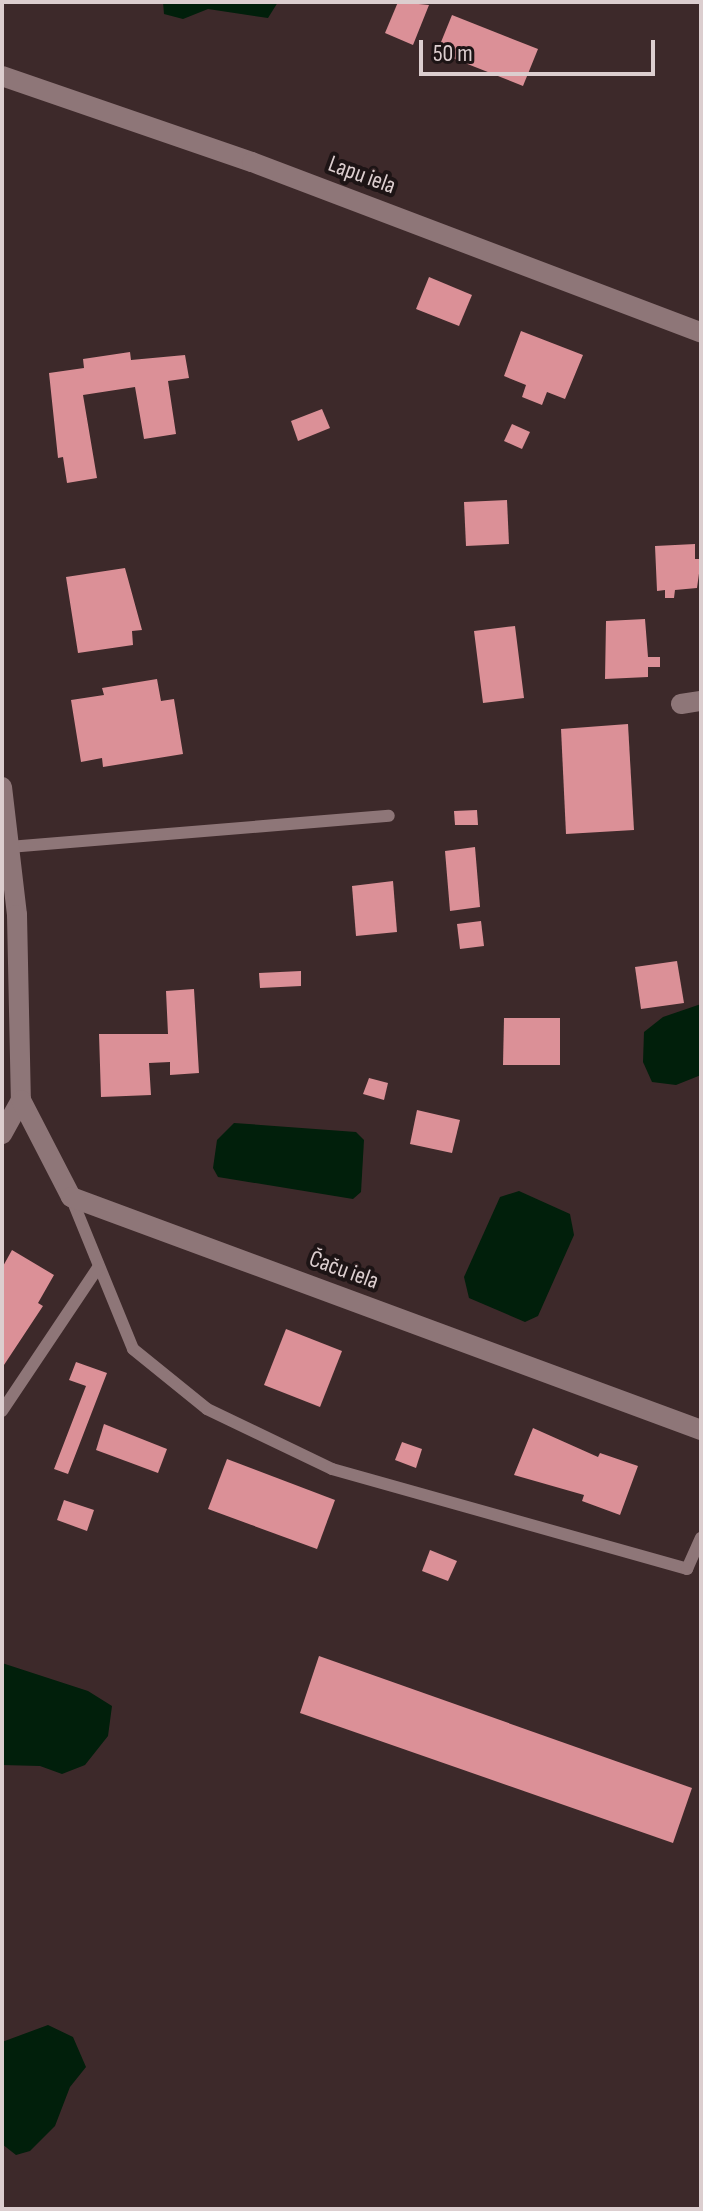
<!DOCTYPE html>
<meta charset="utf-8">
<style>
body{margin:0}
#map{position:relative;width:703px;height:2211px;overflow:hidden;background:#3d292a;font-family:"Sofia Sans Condensed",sans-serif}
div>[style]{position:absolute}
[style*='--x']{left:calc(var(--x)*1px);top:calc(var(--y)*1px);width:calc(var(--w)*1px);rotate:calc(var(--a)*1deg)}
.water>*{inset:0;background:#011f0b}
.building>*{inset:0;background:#db9097}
.lane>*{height:12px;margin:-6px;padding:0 6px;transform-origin:6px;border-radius:6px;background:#8e7678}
.street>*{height:20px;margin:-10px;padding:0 10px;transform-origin:10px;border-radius:10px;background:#8e7678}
span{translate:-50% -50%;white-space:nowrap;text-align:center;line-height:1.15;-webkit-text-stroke:8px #1d1415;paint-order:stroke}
.street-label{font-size:24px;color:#dccecf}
.frame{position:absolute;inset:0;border:4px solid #dccecf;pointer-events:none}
.scale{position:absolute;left:419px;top:40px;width:236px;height:36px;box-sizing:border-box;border:4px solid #dccecf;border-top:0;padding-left:10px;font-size:24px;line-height:28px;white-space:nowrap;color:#dccecf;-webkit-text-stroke:6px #1d1415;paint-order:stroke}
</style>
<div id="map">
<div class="water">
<div style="clip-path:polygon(163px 2px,278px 2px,268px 18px,208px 9px,183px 19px,164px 14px)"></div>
<div style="clip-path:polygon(701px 1004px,701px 1075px,676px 1085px,652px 1082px,643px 1062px,644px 1032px,663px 1017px)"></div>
<div style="clip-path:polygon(234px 1123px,356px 1132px,364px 1140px,361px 1192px,353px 1199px,218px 1177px,213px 1168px,217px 1140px)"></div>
<div style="clip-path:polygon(519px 1191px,570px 1214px,574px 1235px,538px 1316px,525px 1322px,469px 1298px,464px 1277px,500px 1197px)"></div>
<div style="clip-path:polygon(2px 1663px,88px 1691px,112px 1706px,108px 1736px,85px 1765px,62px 1774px,40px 1766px,2px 1765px)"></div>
<div style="clip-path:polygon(48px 2025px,73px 2037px,86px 2067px,70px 2087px,55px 2126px,30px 2151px,16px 2155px,2px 2144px,2px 2042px)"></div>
</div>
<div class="building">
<div style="clip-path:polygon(398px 2px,429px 5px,413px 45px,385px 33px)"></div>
<div style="clip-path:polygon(452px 15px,538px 49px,523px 86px,437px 52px)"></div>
<div style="clip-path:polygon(429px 277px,472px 295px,459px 326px,416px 309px)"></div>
<div style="clip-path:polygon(521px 331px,583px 355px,565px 399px,547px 392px,542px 405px,522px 397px,526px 385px,504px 376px)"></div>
<div style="clip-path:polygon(130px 352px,131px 360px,185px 355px,189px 378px,168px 381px,176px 434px,144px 439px,135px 387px,83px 395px,97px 478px,67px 483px,63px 457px,58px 458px,49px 373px,84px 368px,83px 359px)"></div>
<div style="clip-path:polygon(322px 409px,330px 428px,298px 441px,291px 421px)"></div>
<div style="clip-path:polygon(512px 424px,530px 432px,522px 449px,504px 441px)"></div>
<div style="clip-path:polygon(507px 500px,509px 544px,466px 546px,464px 502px)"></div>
<div style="clip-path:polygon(695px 544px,695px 559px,701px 559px,697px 588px,675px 590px,674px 598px,665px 598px,665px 590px,657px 591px,655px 546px)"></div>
<div style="clip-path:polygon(125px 568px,142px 630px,132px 631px,133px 645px,78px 653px,66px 577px)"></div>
<div style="clip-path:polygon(645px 619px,648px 657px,660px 657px,660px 667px,648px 667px,648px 677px,605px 679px,606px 621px)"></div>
<div style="clip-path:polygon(515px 626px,524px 698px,483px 703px,474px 631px)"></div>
<div style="clip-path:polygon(157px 679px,161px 701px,174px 699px,183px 754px,103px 767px,102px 758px,81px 762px,71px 700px,104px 695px,102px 688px)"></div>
<div style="clip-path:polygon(628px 724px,634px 830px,566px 834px,561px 729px)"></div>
<div style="clip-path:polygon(477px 810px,478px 825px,455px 825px,454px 811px)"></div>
<div style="clip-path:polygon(475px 847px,480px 907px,450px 911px,445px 851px)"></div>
<div style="clip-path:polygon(393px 881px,397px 932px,356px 936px,352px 886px)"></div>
<div style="clip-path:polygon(481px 921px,484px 946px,460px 949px,457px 924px)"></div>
<div style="clip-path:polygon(677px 961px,684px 1003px,641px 1009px,635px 967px)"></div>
<div style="clip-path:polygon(301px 971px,301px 986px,260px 988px,259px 973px)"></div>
<div style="clip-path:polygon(194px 989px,199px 1073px,170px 1075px,170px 1062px,149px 1063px,151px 1095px,101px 1097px,99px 1034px,168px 1034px,166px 991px)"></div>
<div style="clip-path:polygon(504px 1018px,560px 1018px,560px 1065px,503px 1065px)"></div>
<div style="clip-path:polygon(369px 1078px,388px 1083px,384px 1100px,363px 1094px)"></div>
<div style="clip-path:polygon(417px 1110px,460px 1120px,452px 1153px,410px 1144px)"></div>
<div style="clip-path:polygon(12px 1250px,54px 1275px,38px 1303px,43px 1306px,2px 1368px,2px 1268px)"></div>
<div style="clip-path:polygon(286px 1329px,342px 1351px,320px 1407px,264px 1385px)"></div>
<div style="clip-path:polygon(76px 1362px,107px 1373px,68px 1474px,54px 1469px,86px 1386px,69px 1380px)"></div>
<div style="clip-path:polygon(104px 1424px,167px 1449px,158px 1473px,96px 1450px)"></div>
<div style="clip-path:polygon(533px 1428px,598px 1457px,600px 1453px,638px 1466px,620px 1515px,582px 1501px,584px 1495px,514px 1475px)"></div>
<div style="clip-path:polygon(402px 1442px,422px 1449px,416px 1468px,395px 1460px)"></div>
<div style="clip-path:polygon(227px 1459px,335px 1500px,317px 1549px,208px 1509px)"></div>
<div style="clip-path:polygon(64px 1500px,94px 1510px,87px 1531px,57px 1520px)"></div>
<div style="clip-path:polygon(430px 1550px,457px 1561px,448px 1581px,422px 1571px)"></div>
<div style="clip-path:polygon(319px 1656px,692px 1788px,673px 1843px,300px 1713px)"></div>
</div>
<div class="lane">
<div style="--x:9;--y:847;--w:381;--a:-4.7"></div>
<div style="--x:71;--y:1197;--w:164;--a:67.8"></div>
<div style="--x:133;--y:1349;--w:95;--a:39"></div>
<div style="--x:207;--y:1409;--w:139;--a:25.6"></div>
<div style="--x:332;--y:1469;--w:369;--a:15.7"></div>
<div style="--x:687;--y:1569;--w:34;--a:-66"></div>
<div style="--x:2;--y:1411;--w:174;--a:-56.2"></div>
</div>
<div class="street">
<div style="--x:2;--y:76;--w:264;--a:19"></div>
<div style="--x:252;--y:162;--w:480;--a:20.8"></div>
<div style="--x:681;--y:704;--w:20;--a:-9"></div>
<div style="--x:2;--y:787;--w:129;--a:83.3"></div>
<div style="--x:17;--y:915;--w:185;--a:88.8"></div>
<div style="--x:21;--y:1100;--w:39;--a:119"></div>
<div style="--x:21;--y:1100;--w:109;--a:62.7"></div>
<div style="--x:71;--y:1197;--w:672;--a:20.3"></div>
</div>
<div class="street-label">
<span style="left:362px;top:175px;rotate:20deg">Lapu iela</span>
<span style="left:344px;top:1270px;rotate:20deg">Čaču iela</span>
</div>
<div class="frame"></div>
<div class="scale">50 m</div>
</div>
